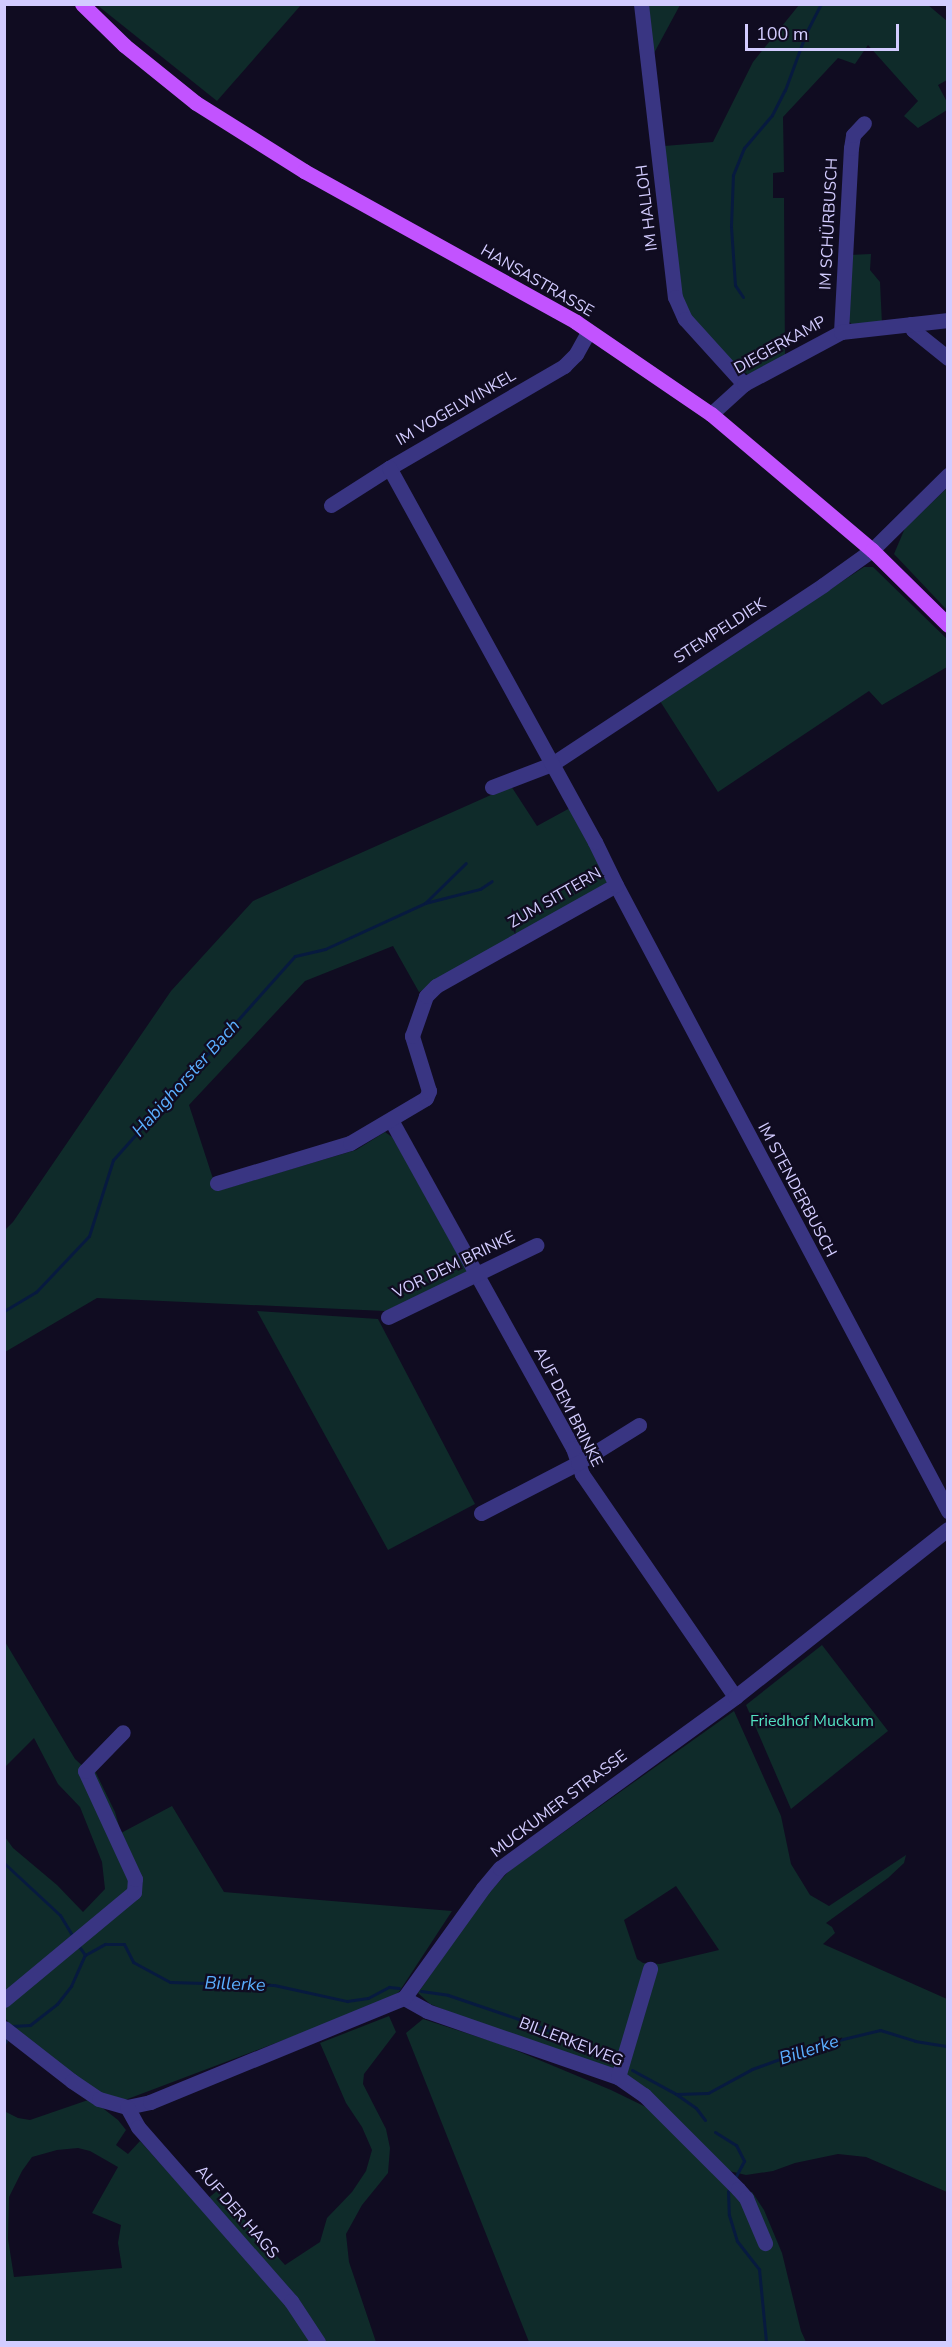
<!DOCTYPE html>
<meta charset="utf-8">
<style>
body{margin:0}
#map{position:relative;width:952px;height:2347px;overflow:hidden;background:#100c21;font-family:"Nunito Sans",sans-serif}
div>[style]{position:absolute}
[style*='--x']{left:calc(var(--x)*1px);top:calc(var(--y)*1px);width:calc(var(--w)*1px);rotate:calc(var(--a)*1deg)}
.green>*{inset:0;background:#0f2b2a}
.stream>*{height:3px;margin:-1.5px;padding:0 1.5px;transform-origin:1.5px;border-radius:1.5px;background:#071a3f}
.minor>*{height:15px;margin:-7.5px;padding:0 7.5px;transform-origin:7.5px;border-radius:7.5px;background:#393582}
.major>*{height:15px;margin:-7.5px;padding:0 7.5px;transform-origin:7.5px;border-radius:7.5px;background:#c253ff}
span{translate:-50% -50%;white-space:nowrap;text-align:center;line-height:1.15;-webkit-text-stroke:4.5px #100c21;paint-order:stroke}
.street-label{font-size:16px;color:#d3ccff}
.park-label{font-size:16px;color:#53e3c2}
.water-label{font-size:18px;color:#5aafff;font-style:italic}
.frame{position:absolute;inset:0;border:6px solid #d3ccff;pointer-events:none}
.scale{position:absolute;left:745px;top:24px;width:154px;height:27px;box-sizing:border-box;border:3px solid #d3ccff;border-top:0;padding-left:8px;font-size:18px;line-height:21px;white-space:nowrap;color:#d3ccff;-webkit-text-stroke:4px #100c21;paint-order:stroke}
</style>
<div id="map">
<div class="green">
<div style="clip-path:polygon(97px 5px,301px 5px,217px 101px)"></div>
<div style="clip-path:polygon(647px 5px,680px 5px,653px 55px)"></div>
<div style="clip-path:polygon(799px 5px,928px 5px,947px 21px,947px 80px,938px 85px,947px 102px,947px 110px,918px 128px,904px 116px,918px 101px,868px 45px,855px 64px,838px 58px,783px 117px,784px 172px,773px 173px,773px 198px,784px 198px,785px 357px,751px 376px,736px 368px,689px 317px,681px 293px,664px 146px,713px 142px,753px 62px)"></div>
<div style="clip-path:polygon(871px 254px,870px 270px,880px 282px,882px 324px,854px 327px,848px 320px,849px 255px)"></div>
<div style="clip-path:polygon(947px 488px,947px 610px,894px 554px,905px 528px)"></div>
<div style="clip-path:polygon(864px 567px,873px 567px,947px 639px,947px 667px,882px 705px,869px 691px,718px 792px,660px 701px)"></div>
<div style="clip-path:polygon(511px 786px,537px 826px,570px 808px,609px 880px,595px 894px,419px 992px,393px 946px,305px 981px,189px 1105px,217px 1191px,356px 1150px,385px 1132px,392px 1137px,472px 1272px,385px 1311px,97px 1298px,5px 1352px,5px 1230px,13px 1222px,171px 991px,253px 901px)"></div>
<div style="clip-path:polygon(257px 1311px,378px 1319px,475px 1504px,388px 1550px)"></div>
<div style="clip-path:polygon(4px 1640px,75px 1759px,87px 1770px,95px 1771px,115px 1812px,121px 1833px,172px 1806px,224px 1892px,452px 1911px,399px 1992px,382px 2003px,125px 2100px,98px 2093px,16px 2032px,5px 2018px,5px 1837px,13px 1848px,57px 1885px,83px 1912px,105px 1889px,102px 1862px,80px 1807px,58px 1784px,34px 1738px,5px 1767px)"></div>
<div style="clip-path:polygon(822px 1645px,888px 1731px,791px 1809px,746px 1705px)"></div>
<div style="clip-path:polygon(evenodd,734px 1711px,781px 1816px,791px 1864px,810px 1895px,829px 1906px,906px 1855px,904px 1863px,888px 1878px,826px 1923px,832px 1927px,835px 1933px,823px 1944px,947px 1999px,947px 2192px,866px 2157px,838px 2154px,795px 2163px,773px 2171px,746px 2175px,729px 2171px,647px 2091px,430px 2004px,418px 1993px,483px 1899px,509px 1871px,734px 1711px,676px 1886px,719px 1950px,660px 1964px,643px 1963px,637px 1959px,624px 1920px,676px 1886px)"></div>
<div style="clip-path:polygon(evenodd,389px 2016px,396px 2032px,364px 2074px,363px 2084px,386px 2129px,390px 2148px,388px 2173px,362px 2205px,346px 2234px,349px 2262px,376px 2342px,5px 2342px,4px 2111px,18px 2118px,30px 2120px,91px 2099px,118px 2120px,126px 2130px,116px 2145px,128px 2154px,140px 2141px,199px 2206px,218px 2190px,285px 2265px,320px 2242px,327px 2218px,352px 2192px,366px 2171px,372px 2150px,362px 2127px,346px 2103px,320px 2043px,389px 2016px,78px 2148px,90px 2151px,118px 2167px,92px 2213px,121px 2225px,118px 2243px,122px 2268px,14px 2277px,8px 2239px,9px 2197px,22px 2171px,32px 2157px,57px 2150px,78px 2148px)"></div>
<div style="clip-path:polygon(423px 2019px,503px 2045px,611px 2090px,650px 2109px,736px 2196px,752px 2192px,764px 2210px,782px 2253px,801px 2331px,806px 2342px,529px 2342px,406px 2033px)"></div>
</div>
<div class="stream">
<div style="--x:743;--y:297;--w:14;--a:-124"></div>
<div style="--x:735;--y:285;--w:59;--a:-93.9"></div>
<div style="--x:731;--y:226;--w:51;--a:-87.8"></div>
<div style="--x:733;--y:175;--w:29;--a:-68"></div>
<div style="--x:744;--y:148;--w:43;--a:-49.7"></div>
<div style="--x:772;--y:115;--w:28;--a:-63"></div>
<div style="--x:785;--y:90;--w:61;--a:-69.8"></div>
<div style="--x:806;--y:33;--w:33;--a:-63"></div>
<div style="--x:425;--y:903;--w:57;--a:-44.3"></div>
<div style="--x:4;--y:1311;--w:37;--a:-31"></div>
<div style="--x:36;--y:1292;--w:77;--a:-46.6"></div>
<div style="--x:89;--y:1236;--w:80;--a:-72.5"></div>
<div style="--x:113;--y:1160;--w:273;--a:-48.3"></div>
<div style="--x:295;--y:956;--w:31;--a:-13"></div>
<div style="--x:325;--y:949;--w:110;--a:-24.7"></div>
<div style="--x:425;--y:903;--w:57;--a:-14.3"></div>
<div style="--x:480;--y:889;--w:14;--a:-34"></div>
<div style="--x:4;--y:1863;--w:76;--a:42.9"></div>
<div style="--x:60;--y:1915;--w:26;--a:59"></div>
<div style="--x:85;--y:1955;--w:23;--a:-29"></div>
<div style="--x:105;--y:1944;--w:19;--a:0"></div>
<div style="--x:124;--y:1944;--w:20;--a:63"></div>
<div style="--x:133;--y:1962;--w:42;--a:28.4"></div>
<div style="--x:170;--y:1982;--w:104;--a:1.7"></div>
<div style="--x:274;--y:1985;--w:75;--a:12.4"></div>
<div style="--x:347;--y:2001;--w:21;--a:-8"></div>
<div style="--x:368;--y:1998;--w:24;--a:-28"></div>
<div style="--x:389;--y:1987;--w:10;--a:6"></div>
<div style="--x:421;--y:1991;--w:27;--a:8"></div>
<div style="--x:448;--y:1995;--w:93;--a:18.8"></div>
<div style="--x:536;--y:2025;--w:88;--a:24.2"></div>
<div style="--x:12;--y:2026;--w:18;--a:-3"></div>
<div style="--x:30;--y:2025;--w:34;--a:-38"></div>
<div style="--x:57;--y:2004;--w:23;--a:-52"></div>
<div style="--x:71;--y:1986;--w:34;--a:-66"></div>
<div style="--x:85;--y:1955;--w:12;--a:-125"></div>
<div style="--x:4;--y:2044;--w:4;--a:-56"></div>
<div style="--x:632;--y:2070;--w:50;--a:28.6"></div>
<div style="--x:676;--y:2094;--w:32;--a:-2"></div>
<div style="--x:708;--y:2093;--w:50;--a:-28.6"></div>
<div style="--x:752;--y:2069;--w:70;--a:-20"></div>
<div style="--x:818;--y:2045;--w:64;--a:-13.6"></div>
<div style="--x:880;--y:2030;--w:37;--a:17"></div>
<div style="--x:915;--y:2041;--w:33;--a:9"></div>
<div style="--x:676;--y:2094;--w:24;--a:35"></div>
<div style="--x:696;--y:2108;--w:15;--a:53"></div>
<div style="--x:715;--y:2132;--w:25;--a:32"></div>
<div style="--x:736;--y:2145;--w:18;--a:63"></div>
<div style="--x:744;--y:2161;--w:17;--a:118"></div>
<div style="--x:728;--y:2191;--w:24;--a:88"></div>
<div style="--x:729;--y:2215;--w:27;--a:73"></div>
<div style="--x:737;--y:2241;--w:36;--a:52"></div>
<div style="--x:759;--y:2269;--w:73;--a:84.5"></div>
</div>
<div class="minor">
<div style="--x:641;--y:4;--w:295;--a:83.4"></div>
<div style="--x:675;--y:297;--w:24;--a:66"></div>
<div style="--x:685;--y:319;--w:88;--a:47.8"></div>
<div style="--x:911;--y:324;--w:6;--a:72"></div>
<div style="--x:913;--y:330;--w:45;--a:38.7"></div>
<div style="--x:841;--y:332;--w:184;--a:-86.9"></div>
<div style="--x:851;--y:148;--w:13;--a:-81"></div>
<div style="--x:853;--y:135;--w:16;--a:-47"></div>
<div style="--x:711;--y:414;--w:45;--a:-42.3"></div>
<div style="--x:744;--y:384;--w:110;--a:-28.2"></div>
<div style="--x:841;--y:332;--w:108;--a:-6.4"></div>
<div style="--x:331;--y:505;--w:69;--a:-32.5"></div>
<div style="--x:389;--y:468;--w:203;--a:-30.2"></div>
<div style="--x:564;--y:366;--w:17;--a:-45"></div>
<div style="--x:576;--y:354;--w:26;--a:-61"></div>
<div style="--x:492;--y:787;--w:64;--a:-21"></div>
<div style="--x:552;--y:764;--w:325;--a:-33.4"></div>
<div style="--x:823;--y:585;--w:60;--a:-35.5"></div>
<div style="--x:872;--y:550;--w:107;--a:-44.6"></div>
<div style="--x:616;--y:885;--w:709;--a:62.06"></div>
<div style="--x:391;--y:1120;--w:375;--a:61"></div>
<div style="--x:573;--y:1448;--w:28;--a:71"></div>
<div style="--x:582;--y:1474;--w:270;--a:55.5"></div>
<div style="--x:217;--y:1183;--w:139;--a:-16.7"></div>
<div style="--x:350;--y:1143;--w:88;--a:-30.6"></div>
<div style="--x:426;--y:1098;--w:8;--a:-67"></div>
<div style="--x:429;--y:1091;--w:58;--a:-107.2"></div>
<div style="--x:412;--y:1036;--w:42;--a:-70.7"></div>
<div style="--x:426;--y:996;--w:14;--a:-45"></div>
<div style="--x:436;--y:986;--w:206;--a:-29.3"></div>
<div style="--x:616;--y:885;--w:48;--a:-116"></div>
<div style="--x:595;--y:842;--w:427;--a:-118.8"></div>
<div style="--x:388;--y:1317;--w:165;--a:-25.9"></div>
<div style="--x:481;--y:1513;--w:109;--a:-27.3"></div>
<div style="--x:578;--y:1463;--w:72;--a:-31.9"></div>
<div style="--x:404;--y:1998;--w:26;--a:29"></div>
<div style="--x:427;--y:2011;--w:202;--a:19.1"></div>
<div style="--x:618;--y:2077;--w:32;--a:35"></div>
<div style="--x:644;--y:2095;--w:133;--a:45"></div>
<div style="--x:738;--y:2189;--w:12;--a:48"></div>
<div style="--x:746;--y:2198;--w:49;--a:67.1"></div>
<div style="--x:4;--y:2000;--w:169;--a:-39.7"></div>
<div style="--x:134;--y:1892;--w:13;--a:-86"></div>
<div style="--x:135;--y:1879;--w:119;--a:-114.8"></div>
<div style="--x:85;--y:1771;--w:54;--a:-45.7"></div>
<div style="--x:4;--y:2028;--w:86;--a:37.9"></div>
<div style="--x:72;--y:2081;--w:32;--a:34"></div>
<div style="--x:99;--y:2099;--w:29;--a:16"></div>
<div style="--x:127;--y:2107;--w:24;--a:-12"></div>
<div style="--x:150;--y:2102;--w:274;--a:-22.3"></div>
<div style="--x:404;--y:1998;--w:135;--a:-54.3"></div>
<div style="--x:483;--y:1888;--w:26;--a:-50"></div>
<div style="--x:500;--y:1868;--w:291;--a:-36"></div>
<div style="--x:735;--y:1697;--w:271;--a:-38.3"></div>
<div style="--x:618;--y:2077;--w:113;--a:-73.5"></div>
<div style="--x:127;--y:2107;--w:23;--a:61"></div>
<div style="--x:138;--y:2127;--w:232;--a:48.7"></div>
<div style="--x:291;--y:2301;--w:49;--a:56.6"></div>
</div>
<div class="major">
<div style="--x:82;--y:4;--w:59;--a:44.3"></div>
<div style="--x:124;--y:45;--w:92;--a:38.9"></div>
<div style="--x:196;--y:103;--w:128;--a:32.2"></div>
<div style="--x:304;--y:171;--w:311;--a:29"></div>
<div style="--x:576;--y:322;--w:163;--a:34.3"></div>
<div style="--x:711;--y:414;--w:211;--a:40.2"></div>
<div style="--x:872;--y:550;--w:107;--a:44.6"></div>
</div>
<div class="street-label">
<span style="left:647px;top:208px;rotate:-97deg">IM HALLOH</span>
<span style="left:829px;top:224px;rotate:-87deg">IM SCHÜRBUSCH</span>
<span style="left:537px;top:281px;rotate:30deg">HANSASTRASSE</span>
<span style="left:780px;top:345px;rotate:-29deg">DIEGERKAMP</span>
<span style="left:456px;top:408px;rotate:-30deg">IM VOGELWINKEL</span>
<span style="left:720px;top:631px;rotate:-33deg">STEMPELDIEK</span>
<span style="left:555px;top:898px;rotate:-30deg">ZUM SITTERN</span>
<span style="left:797px;top:1190px;rotate:62deg">IM STENDERBUSCH</span>
<span style="left:454px;top:1265px;rotate:-26deg">VOR DEM BRINKE</span>
<span style="left:568px;top:1407px;rotate:63deg">AUF DEM BRINKE</span>
<span style="left:559px;top:1804px;rotate:-37deg">MUCKUMER STRASSE</span>
<span style="left:571px;top:2042px;rotate:21deg">BILLERKEWEG</span>
<span style="left:237px;top:2212px;rotate:49deg">AUF DER HAGS</span>
</div>
<div class="park-label">
<span style="left:812px;top:1721px">Friedhof Muckum</span>
</div>
<div class="water-label">
<span style="left:186px;top:1078px;rotate:-48deg">Habighorster Bach</span>
<span style="left:235px;top:1984px;rotate:2deg">Billerke</span>
<span style="left:809px;top:2050px;rotate:-18deg">Billerke</span>
</div>
<div class="frame"></div>
<div class="scale">100 m</div>
</div>
